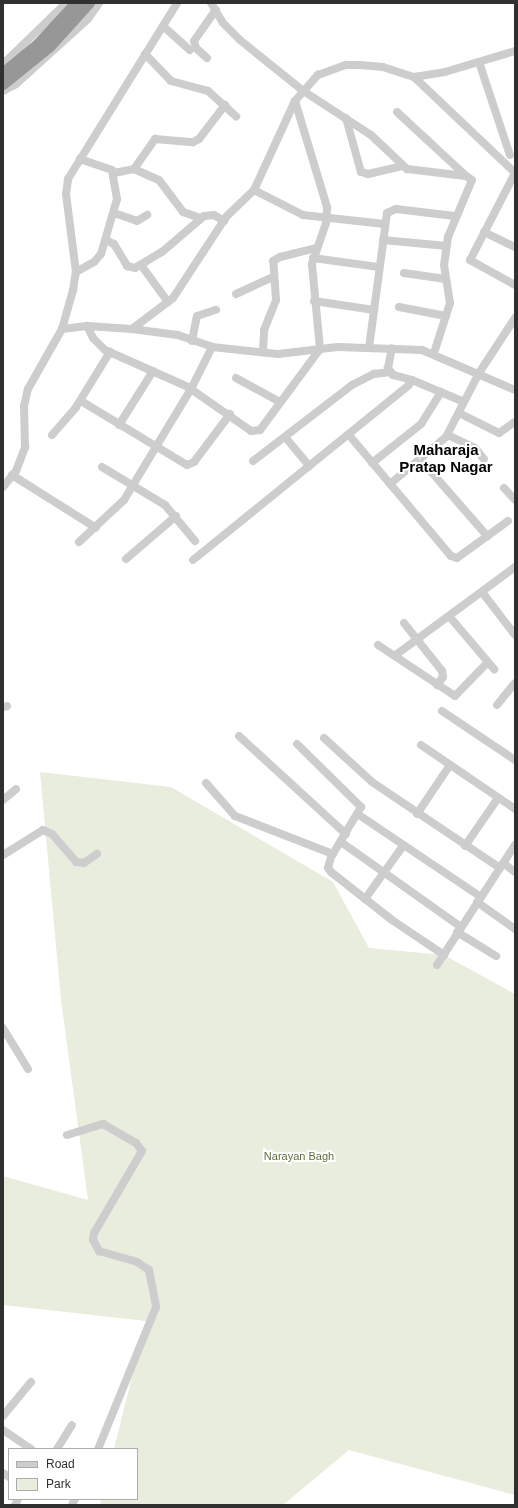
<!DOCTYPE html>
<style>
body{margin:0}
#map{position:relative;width:518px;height:1508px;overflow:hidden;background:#fff;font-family:Helvetica,sans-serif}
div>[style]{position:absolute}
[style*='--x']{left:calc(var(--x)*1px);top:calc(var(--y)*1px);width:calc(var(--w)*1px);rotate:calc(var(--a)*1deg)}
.green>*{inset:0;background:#e9eddd}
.minor>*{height:8px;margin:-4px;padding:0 4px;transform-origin:4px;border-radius:4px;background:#cdcdcd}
.highway>*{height:12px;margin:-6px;padding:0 6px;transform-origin:6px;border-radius:6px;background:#979797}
span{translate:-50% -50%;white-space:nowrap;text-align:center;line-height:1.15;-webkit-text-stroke:4px #fff;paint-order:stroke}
.park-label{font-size:11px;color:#5c6e3b}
.district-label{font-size:15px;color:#000;font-weight:700}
.frame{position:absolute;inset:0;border:4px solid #303030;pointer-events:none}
.legend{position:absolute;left:8px;top:1448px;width:130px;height:52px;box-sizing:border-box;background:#fff;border:1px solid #acacac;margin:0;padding:5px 7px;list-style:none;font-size:12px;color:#303030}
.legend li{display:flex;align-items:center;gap:8px;height:20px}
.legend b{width:20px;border:1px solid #acacac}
</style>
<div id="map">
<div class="green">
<div style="clip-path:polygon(40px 772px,171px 787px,333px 882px,369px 948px,444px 955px,515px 994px,515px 1495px,349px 1450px,283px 1505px,100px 1505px,101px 1499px,137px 1499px,137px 1449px,114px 1449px,146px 1321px,3px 1305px,3px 1176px,88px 1200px,61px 1000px)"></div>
</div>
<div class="minor">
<div style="--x:211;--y:3;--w:23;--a:59"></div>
<div style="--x:223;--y:23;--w:24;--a:45"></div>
<div style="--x:240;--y:40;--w:80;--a:38.9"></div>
<div style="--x:302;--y:90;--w:82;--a:33.1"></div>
<div style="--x:371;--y:135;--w:50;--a:43.4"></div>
<div style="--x:407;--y:169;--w:59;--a:6.8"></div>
<div style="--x:466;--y:176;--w:7;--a:34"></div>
<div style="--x:472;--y:180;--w:62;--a:112.8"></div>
<div style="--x:448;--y:237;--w:28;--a:98"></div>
<div style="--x:444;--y:265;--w:38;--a:81"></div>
<div style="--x:450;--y:303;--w:52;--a:107.7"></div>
<div style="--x:163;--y:26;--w:36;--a:42"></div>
<div style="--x:145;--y:54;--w:37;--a:46"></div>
<div style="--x:171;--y:81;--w:38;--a:15"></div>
<div style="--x:208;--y:91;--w:38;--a:42"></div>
<div style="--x:207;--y:58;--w:15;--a:-138"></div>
<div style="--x:196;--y:48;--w:7;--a:-106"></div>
<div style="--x:194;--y:41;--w:38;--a:-55"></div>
<div style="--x:479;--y:62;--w:98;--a:71.6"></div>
<div style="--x:3;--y:64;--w:88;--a:-44.1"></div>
<div style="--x:414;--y:77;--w:139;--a:43.5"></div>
<div style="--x:515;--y:173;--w:98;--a:117.3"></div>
<div style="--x:470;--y:260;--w:51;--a:29.1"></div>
<div style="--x:3;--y:91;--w:15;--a:-28"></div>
<div style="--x:16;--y:84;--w:97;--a:-42.1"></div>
<div style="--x:88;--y:19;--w:19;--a:-55"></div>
<div style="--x:397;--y:112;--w:94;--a:42.8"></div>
<div style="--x:346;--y:118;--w:56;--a:74.5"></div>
<div style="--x:361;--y:172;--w:7;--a:16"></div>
<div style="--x:368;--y:174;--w:36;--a:-13"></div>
<div style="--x:134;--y:169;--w:37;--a:-55"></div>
<div style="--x:155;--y:139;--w:38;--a:5"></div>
<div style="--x:193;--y:142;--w:7;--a:-27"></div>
<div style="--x:199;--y:139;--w:43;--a:-52.6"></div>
<div style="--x:114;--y:173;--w:20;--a:-11"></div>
<div style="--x:134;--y:169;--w:27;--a:24"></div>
<div style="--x:159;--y:180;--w:40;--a:53"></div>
<div style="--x:183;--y:212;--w:18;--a:19"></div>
<div style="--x:254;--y:190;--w:55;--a:27"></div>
<div style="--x:303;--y:215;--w:82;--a:6.3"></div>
<div style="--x:114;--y:213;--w:24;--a:19"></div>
<div style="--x:137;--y:221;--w:12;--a:-31"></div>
<div style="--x:484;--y:232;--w:34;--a:26"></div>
<div style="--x:106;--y:240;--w:9;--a:27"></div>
<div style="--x:114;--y:244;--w:26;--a:59"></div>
<div style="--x:127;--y:266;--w:8;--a:14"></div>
<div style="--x:135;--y:268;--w:31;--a:-31"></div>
<div style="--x:162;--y:252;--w:55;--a:-40.6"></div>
<div style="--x:204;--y:216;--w:10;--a:-6"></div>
<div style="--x:214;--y:215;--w:12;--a:31"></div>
<div style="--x:383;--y:240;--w:64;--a:5.4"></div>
<div style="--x:313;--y:258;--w:67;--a:7.8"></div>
<div style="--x:141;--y:265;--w:46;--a:53.9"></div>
<div style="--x:76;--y:272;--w:21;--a:-29"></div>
<div style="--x:94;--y:262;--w:11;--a:-49"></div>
<div style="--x:101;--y:254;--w:57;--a:-73.8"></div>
<div style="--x:117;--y:199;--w:29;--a:-100"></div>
<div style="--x:112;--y:170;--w:34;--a:-161"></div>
<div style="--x:404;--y:273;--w:42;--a:8.1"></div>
<div style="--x:236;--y:294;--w:41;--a:-24.7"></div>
<div style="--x:314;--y:301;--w:61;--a:8.5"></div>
<div style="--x:399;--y:307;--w:48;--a:10.8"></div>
<div style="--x:87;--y:326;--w:13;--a:63"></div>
<div style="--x:93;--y:338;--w:17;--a:45"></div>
<div style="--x:105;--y:350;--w:91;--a:24"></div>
<div style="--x:188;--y:387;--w:77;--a:34.9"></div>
<div style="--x:251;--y:431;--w:9;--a:-6"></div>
<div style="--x:260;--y:430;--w:101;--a:-53.5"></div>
<div style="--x:320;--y:349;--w:85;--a:-95.4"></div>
<div style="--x:312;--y:264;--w:43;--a:-71.1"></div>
<div style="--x:326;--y:223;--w:16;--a:-86"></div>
<div style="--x:327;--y:207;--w:111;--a:-106.8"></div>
<div style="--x:62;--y:329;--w:25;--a:-7"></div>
<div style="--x:87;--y:326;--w:45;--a:3.8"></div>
<div style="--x:132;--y:329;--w:46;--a:7.4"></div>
<div style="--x:178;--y:335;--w:36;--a:19"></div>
<div style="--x:212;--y:347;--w:66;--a:6.1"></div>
<div style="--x:278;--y:354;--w:60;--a:-6.7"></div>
<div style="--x:338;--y:347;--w:84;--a:2"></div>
<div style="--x:422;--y:350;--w:101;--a:23.3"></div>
<div style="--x:132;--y:329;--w:51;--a:-37.1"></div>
<div style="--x:173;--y:298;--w:97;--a:-56.8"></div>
<div style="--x:226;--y:217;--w:39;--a:-44"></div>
<div style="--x:254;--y:190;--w:98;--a:-65.3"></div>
<div style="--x:295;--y:101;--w:35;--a:-49"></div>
<div style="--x:318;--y:75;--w:30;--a:-20"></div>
<div style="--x:346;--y:65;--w:14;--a:0"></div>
<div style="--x:360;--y:65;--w:23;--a:5"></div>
<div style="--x:383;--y:67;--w:33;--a:18"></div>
<div style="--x:414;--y:77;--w:31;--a:-9"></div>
<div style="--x:445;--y:72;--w:73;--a:-16.7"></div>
<div style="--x:192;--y:341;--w:25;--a:-79"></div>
<div style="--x:197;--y:316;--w:20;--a:-18"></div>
<div style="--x:369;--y:348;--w:136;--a:-82.4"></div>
<div style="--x:387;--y:213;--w:10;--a:-24"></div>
<div style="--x:396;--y:209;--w:59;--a:6.8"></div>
<div style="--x:263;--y:352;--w:22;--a:-87"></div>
<div style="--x:264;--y:330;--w:32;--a:-68"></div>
<div style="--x:276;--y:300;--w:39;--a:-94"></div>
<div style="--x:273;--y:261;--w:8;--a:-30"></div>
<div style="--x:280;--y:257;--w:38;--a:-14"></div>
<div style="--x:236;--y:378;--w:50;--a:28.6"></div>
<div style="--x:412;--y:380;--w:56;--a:22.9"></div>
<div style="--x:81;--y:401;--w:124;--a:31.1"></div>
<div style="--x:187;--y:465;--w:8;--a:-23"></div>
<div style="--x:194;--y:462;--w:60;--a:-53.1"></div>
<div style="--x:459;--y:413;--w:45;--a:26.6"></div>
<div style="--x:499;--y:433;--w:19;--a:-35"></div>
<div style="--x:119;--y:425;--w:64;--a:-57.8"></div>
<div style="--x:52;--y:435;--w:37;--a:-49"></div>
<div style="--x:76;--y:407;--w:65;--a:-58.3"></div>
<div style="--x:349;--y:435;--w:158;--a:49.9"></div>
<div style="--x:451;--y:556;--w:6;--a:18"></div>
<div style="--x:457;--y:558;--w:63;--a:-36"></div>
<div style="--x:448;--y:435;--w:30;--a:26"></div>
<div style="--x:475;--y:448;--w:14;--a:51"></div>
<div style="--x:285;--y:437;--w:38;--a:50"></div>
<div style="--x:421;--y:460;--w:101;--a:49"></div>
<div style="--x:253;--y:461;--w:125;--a:-37.5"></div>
<div style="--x:352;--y:385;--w:25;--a:-27"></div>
<div style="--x:374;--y:374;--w:17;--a:-7"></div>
<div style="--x:372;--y:463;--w:63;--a:-38.5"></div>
<div style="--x:421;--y:424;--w:38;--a:-58"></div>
<div style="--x:102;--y:467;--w:74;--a:31.1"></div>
<div style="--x:165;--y:505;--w:47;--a:50.2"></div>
<div style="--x:12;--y:475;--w:99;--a:32.2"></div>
<div style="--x:390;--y:484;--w:73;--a:-40"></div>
<div style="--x:446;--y:437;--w:72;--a:-62.7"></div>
<div style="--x:479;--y:373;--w:66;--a:-56.8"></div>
<div style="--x:3;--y:487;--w:21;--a:-51"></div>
<div style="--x:16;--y:471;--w:26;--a:-69"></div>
<div style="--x:25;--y:447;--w:41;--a:-91.4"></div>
<div style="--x:24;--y:406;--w:17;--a:-77"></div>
<div style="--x:28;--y:389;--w:69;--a:-60.5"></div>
<div style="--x:62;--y:329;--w:41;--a:-74.2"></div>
<div style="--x:73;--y:290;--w:18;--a:-81"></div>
<div style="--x:76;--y:272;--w:79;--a:-97.3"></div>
<div style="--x:66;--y:194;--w:15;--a:-82"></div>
<div style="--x:68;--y:179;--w:207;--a:-58.2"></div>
<div style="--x:504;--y:488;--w:16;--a:47"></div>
<div style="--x:79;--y:542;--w:62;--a:-43"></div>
<div style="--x:124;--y:500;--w:130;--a:-58.9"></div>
<div style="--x:191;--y:389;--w:47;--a:-63.4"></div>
<div style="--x:126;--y:559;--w:66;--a:-40.7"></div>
<div style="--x:193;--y:560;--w:277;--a:-39"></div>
<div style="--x:408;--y:386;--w:7;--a:-56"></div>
<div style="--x:412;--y:380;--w:20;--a:-165"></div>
<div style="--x:393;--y:375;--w:9;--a:-126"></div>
<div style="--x:388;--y:368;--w:20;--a:-79"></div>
<div style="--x:482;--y:592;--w:54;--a:52.5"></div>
<div style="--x:449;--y:616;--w:70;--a:49.7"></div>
<div style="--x:404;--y:623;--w:61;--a:51.6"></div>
<div style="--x:442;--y:671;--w:6;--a:81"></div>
<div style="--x:443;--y:677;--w:10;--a:127"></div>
<div style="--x:378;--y:645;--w:92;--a:33.5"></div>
<div style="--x:455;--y:696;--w:47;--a:-45.9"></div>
<div style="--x:397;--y:654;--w:147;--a:-36.4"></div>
<div style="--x:497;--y:705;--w:28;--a:-51"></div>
<div style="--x:3;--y:707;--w:4;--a:-14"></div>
<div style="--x:442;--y:711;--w:88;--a:33.9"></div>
<div style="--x:239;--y:736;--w:145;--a:42.5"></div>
<div style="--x:324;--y:738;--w:65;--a:42.5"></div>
<div style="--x:372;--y:782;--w:154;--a:33.9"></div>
<div style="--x:297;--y:744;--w:90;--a:44.5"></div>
<div style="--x:361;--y:807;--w:58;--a:121"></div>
<div style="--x:331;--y:857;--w:11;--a:105"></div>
<div style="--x:328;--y:868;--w:5;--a:53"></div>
<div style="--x:331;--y:872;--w:78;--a:38.2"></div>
<div style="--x:392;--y:920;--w:63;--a:33.9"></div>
<div style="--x:421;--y:745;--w:114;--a:34.2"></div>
<div style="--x:206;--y:783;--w:44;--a:48.7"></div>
<div style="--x:235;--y:816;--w:105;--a:21.2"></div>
<div style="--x:3;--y:800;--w:17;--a:-40"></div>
<div style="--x:417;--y:814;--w:59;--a:-56"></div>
<div style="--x:359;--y:815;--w:147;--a:33.9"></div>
<div style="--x:341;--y:842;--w:147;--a:35.3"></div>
<div style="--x:465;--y:846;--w:58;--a:-55.5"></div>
<div style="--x:3;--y:855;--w:47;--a:-32"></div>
<div style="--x:43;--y:830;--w:10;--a:24"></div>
<div style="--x:52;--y:834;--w:37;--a:49"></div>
<div style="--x:76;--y:862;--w:8;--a:7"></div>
<div style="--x:84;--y:863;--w:16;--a:-35"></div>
<div style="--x:503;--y:863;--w:15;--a:37"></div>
<div style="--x:365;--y:899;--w:65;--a:-54.4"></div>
<div style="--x:477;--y:902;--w:47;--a:35.4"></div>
<div style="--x:457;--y:932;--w:46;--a:31.6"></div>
<div style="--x:437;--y:965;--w:143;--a:-57"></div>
<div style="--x:3;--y:1028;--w:48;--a:58.6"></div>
<div style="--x:67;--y:1135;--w:38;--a:-17"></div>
<div style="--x:103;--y:1124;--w:38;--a:30"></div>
<div style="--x:136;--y:1143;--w:10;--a:53"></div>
<div style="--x:142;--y:1151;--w:95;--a:120.3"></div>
<div style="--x:94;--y:1233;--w:7;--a:98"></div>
<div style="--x:93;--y:1240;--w:13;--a:61"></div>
<div style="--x:99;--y:1251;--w:40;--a:16"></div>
<div style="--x:137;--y:1262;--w:14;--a:34"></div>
<div style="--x:149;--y:1270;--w:38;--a:79"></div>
<div style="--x:156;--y:1307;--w:153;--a:112.2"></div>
<div style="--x:3;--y:1416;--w:44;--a:-50.5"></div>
<div style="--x:3;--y:1430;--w:34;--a:34"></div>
<div style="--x:57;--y:1449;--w:28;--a:-58"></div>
<div style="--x:3;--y:1473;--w:7;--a:34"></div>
<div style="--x:15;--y:1505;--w:7;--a:-63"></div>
<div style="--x:72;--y:1505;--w:7;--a:-63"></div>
</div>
<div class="highway">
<div style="--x:3;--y:74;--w:45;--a:-39.6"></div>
<div style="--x:38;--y:45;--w:57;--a:-47.1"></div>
<div style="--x:3;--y:84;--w:60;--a:-39"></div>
<div style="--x:50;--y:46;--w:58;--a:-47.8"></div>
</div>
<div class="park-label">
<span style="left:299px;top:1156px">Narayan Bagh</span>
</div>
<div class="district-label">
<span style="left:446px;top:458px">Maharaja<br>Pratap Nagar</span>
</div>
<div class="frame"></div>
<ul class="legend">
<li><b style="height:5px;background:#cdcdcd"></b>Road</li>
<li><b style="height:11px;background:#e9eddd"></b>Park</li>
</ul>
</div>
